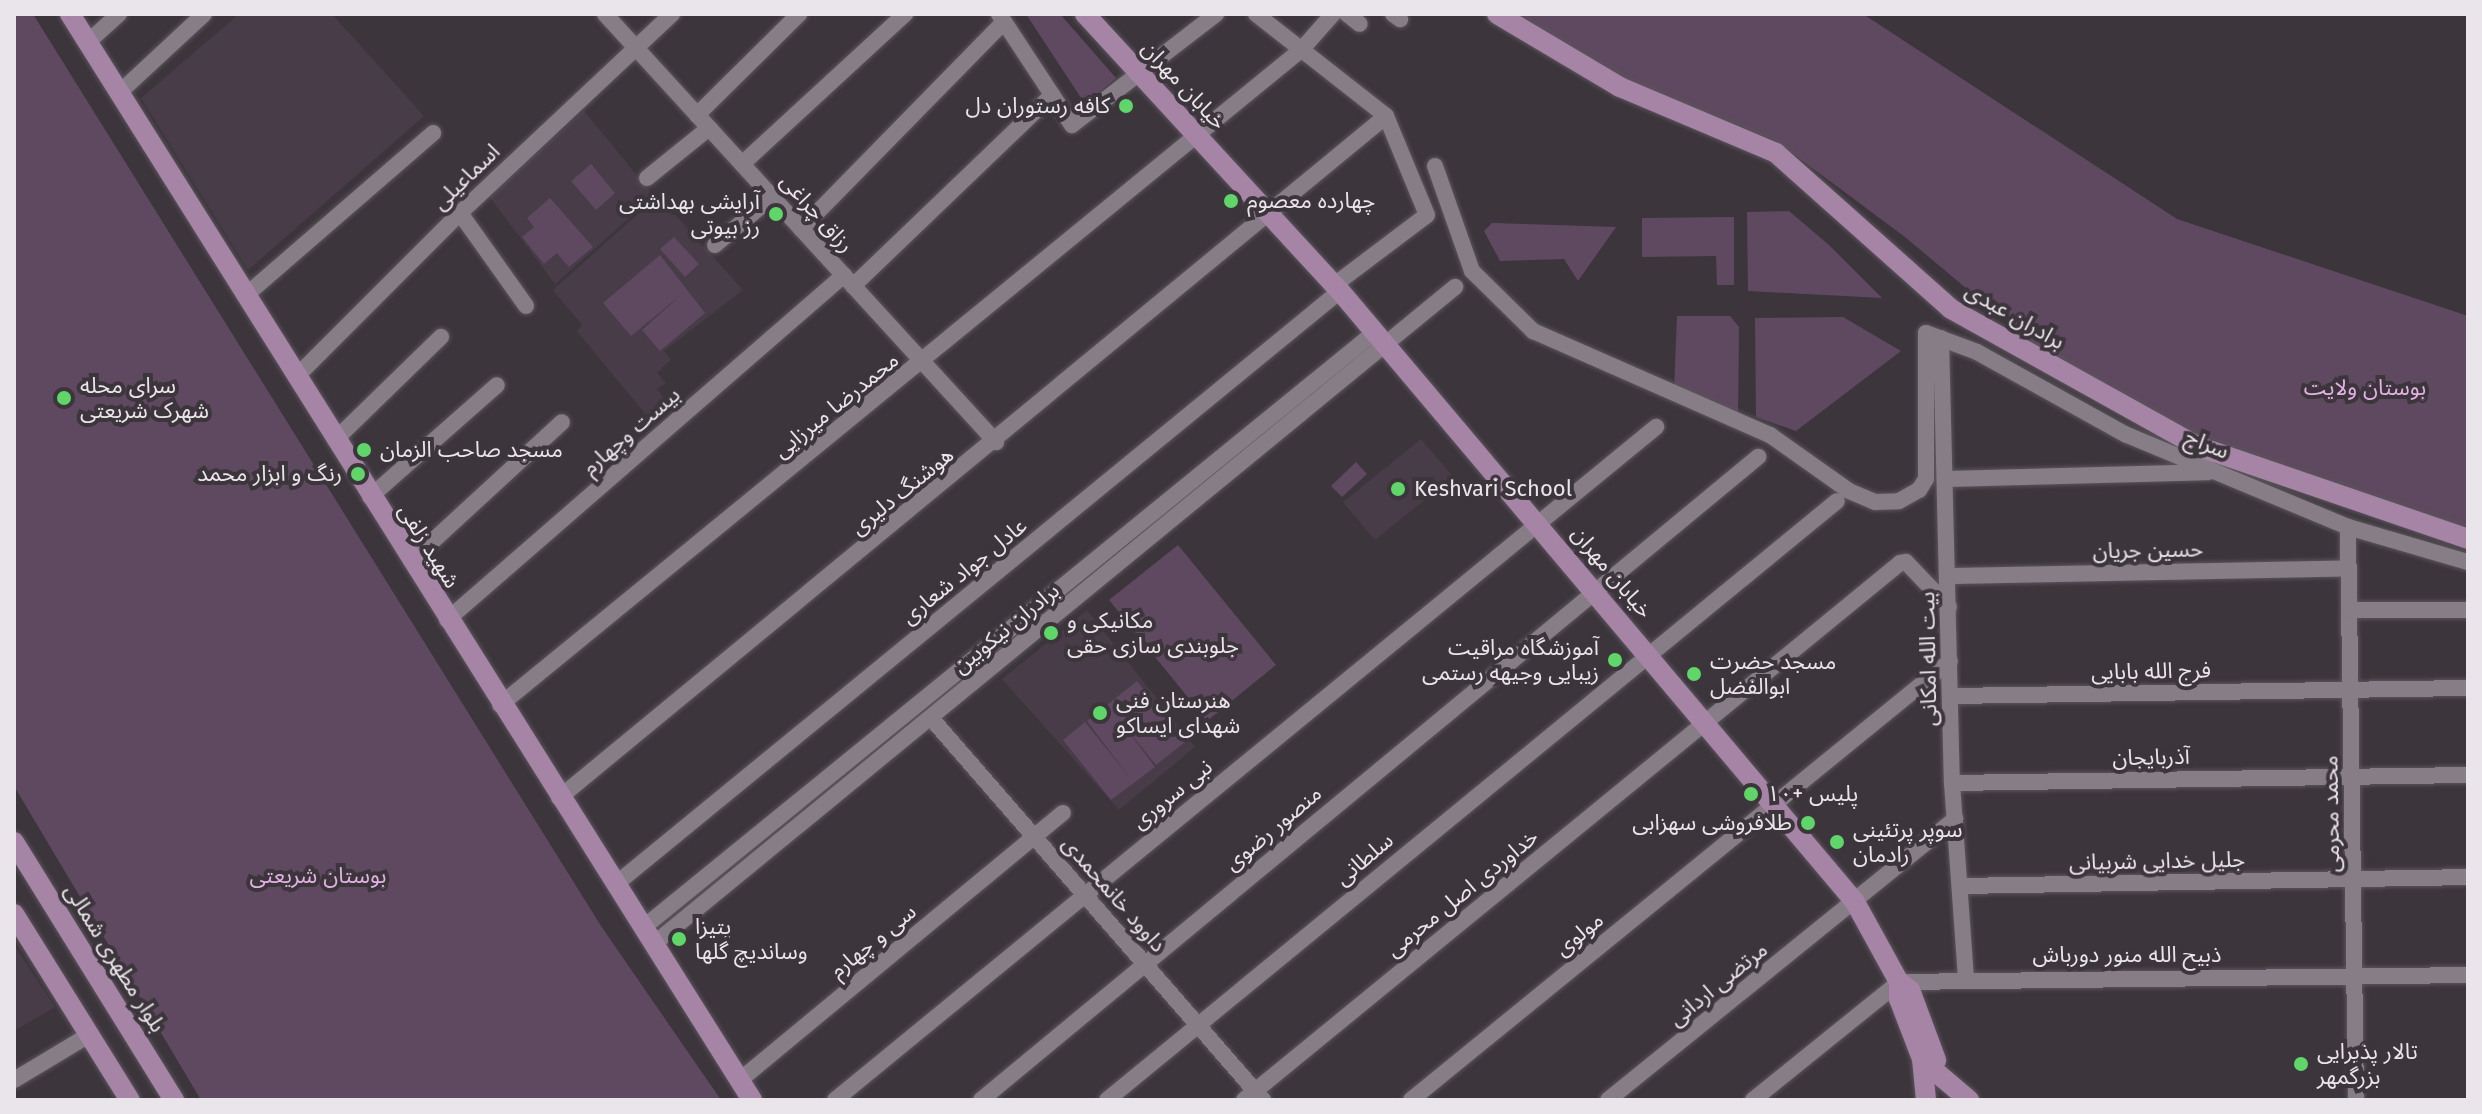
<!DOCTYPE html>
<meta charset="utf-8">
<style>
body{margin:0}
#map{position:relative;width:2482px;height:1114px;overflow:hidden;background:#3c353c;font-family:"Fira Sans","Noto Sans Arabic",sans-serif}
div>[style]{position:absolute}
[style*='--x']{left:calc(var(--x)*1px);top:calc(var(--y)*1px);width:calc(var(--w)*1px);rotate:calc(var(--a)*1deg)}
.built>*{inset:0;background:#483c49}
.green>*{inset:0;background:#5f4960}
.roads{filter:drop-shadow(0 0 2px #5b545b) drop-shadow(0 0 2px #5b545b)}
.minor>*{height:16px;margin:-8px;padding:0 8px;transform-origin:8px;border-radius:8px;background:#867d86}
.major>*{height:20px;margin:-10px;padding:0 10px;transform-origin:10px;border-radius:10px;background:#a584a6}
.dots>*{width:22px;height:22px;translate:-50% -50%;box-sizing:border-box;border:4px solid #3c353c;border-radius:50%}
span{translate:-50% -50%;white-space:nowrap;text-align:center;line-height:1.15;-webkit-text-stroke:8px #3c353c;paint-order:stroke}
.street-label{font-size:22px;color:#eae5ea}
.poi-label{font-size:22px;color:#eae5ea}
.right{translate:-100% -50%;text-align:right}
.left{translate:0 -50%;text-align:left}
.park-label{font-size:22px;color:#e3b1e4}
.frame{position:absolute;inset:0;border:16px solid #eae5ea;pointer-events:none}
</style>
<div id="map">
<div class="built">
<div style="clip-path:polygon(239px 14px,332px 14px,424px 116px,248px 270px,141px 98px)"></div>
<div style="clip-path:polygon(584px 111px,654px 196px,555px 284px,489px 196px)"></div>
<div style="clip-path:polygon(658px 196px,743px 290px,664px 351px,671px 359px,657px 373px,666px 383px,657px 389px,666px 401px,647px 416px,577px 331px,582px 325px,553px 290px)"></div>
<div style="clip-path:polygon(1421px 439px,1453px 477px,1375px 540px,1343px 502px)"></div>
<div style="clip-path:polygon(1087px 610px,1195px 747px,1119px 810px,1002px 679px)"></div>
<div style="clip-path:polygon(14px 945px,55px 1007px,14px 1031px)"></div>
</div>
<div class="green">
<div style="clip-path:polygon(14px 14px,33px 14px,601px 926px,721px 1100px,201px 1100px,14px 786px)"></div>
<div style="clip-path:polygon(1026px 14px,1060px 14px,1116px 78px,1085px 104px)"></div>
<div style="clip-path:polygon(1516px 14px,1863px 14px,2177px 219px,2468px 316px,2468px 529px,2201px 438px,2034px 345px,1905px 237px,1776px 141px,1623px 78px)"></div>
<div style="clip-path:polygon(591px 164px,615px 193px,596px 210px,571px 181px)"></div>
<div style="clip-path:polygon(550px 198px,593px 247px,569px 267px,557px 253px,544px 264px,522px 237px,534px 227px,527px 218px)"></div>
<div style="clip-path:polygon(1789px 211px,1829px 245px,1882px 298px,1748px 291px,1747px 212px)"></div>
<div style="clip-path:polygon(1734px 217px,1734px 285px,1717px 285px,1716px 256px,1642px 257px,1642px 218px)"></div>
<div style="clip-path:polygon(1492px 223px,1616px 227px,1578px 281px,1564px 259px,1500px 261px,1484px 231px)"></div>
<div style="clip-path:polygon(674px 237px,699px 264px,685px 277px,660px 249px)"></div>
<div style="clip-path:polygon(660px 255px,705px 313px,660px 351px,642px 330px,682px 294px,631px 336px,603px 303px)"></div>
<div style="clip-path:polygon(1677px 316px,1730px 316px,1739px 327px,1738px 418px,1674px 391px)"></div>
<div style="clip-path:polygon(1843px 317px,1901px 351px,1796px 431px,1756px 417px,1755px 318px)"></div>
<div style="clip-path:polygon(1356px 462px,1367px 474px,1342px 497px,1331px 486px)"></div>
<div style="clip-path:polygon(1178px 545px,1276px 665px,1207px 721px,1109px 600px)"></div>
<div style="clip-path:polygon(1137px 681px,1185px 742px,1156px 765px,1122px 723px,1155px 767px,1111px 800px,1063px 740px,1085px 722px,1130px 778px,1087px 721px)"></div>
</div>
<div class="roads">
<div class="minor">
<div style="--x:605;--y:14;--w:580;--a:47.59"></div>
<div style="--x:999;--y:14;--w:133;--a:56.7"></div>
<div style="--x:1072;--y:125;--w:182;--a:-37.6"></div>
<div style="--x:1256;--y:14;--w:165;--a:38.1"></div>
<div style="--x:1386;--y:116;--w:107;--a:67.5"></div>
<div style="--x:1427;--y:215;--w:116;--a:143"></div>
<div style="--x:1347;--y:14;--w:16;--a:38"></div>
<div style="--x:1393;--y:14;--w:9;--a:36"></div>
<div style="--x:88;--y:42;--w:42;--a:-42.1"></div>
<div style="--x:119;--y:93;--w:116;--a:-42.9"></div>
<div style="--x:697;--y:115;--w:144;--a:-44.7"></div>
<div style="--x:742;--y:164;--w:222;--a:-42.6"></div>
<div style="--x:1435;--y:166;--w:111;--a:70.6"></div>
<div style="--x:1472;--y:271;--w:86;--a:44.5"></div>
<div style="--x:1533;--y:331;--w:259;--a:23.7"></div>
<div style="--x:1770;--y:435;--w:97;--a:35.3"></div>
<div style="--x:1849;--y:491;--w:28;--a:23"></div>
<div style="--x:1875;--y:502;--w:24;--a:-2"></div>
<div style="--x:1899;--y:501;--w:23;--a:-29"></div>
<div style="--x:1919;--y:490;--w:13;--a:-58"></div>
<div style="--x:1926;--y:479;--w:146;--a:-90"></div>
<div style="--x:1926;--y:333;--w:54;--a:20.4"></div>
<div style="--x:1977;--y:352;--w:171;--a:29"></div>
<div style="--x:2127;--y:435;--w:239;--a:22.6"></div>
<div style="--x:2348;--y:527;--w:125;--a:16.3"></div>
<div style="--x:647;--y:178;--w:80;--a:-38.9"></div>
<div style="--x:460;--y:213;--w:114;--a:54.6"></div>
<div style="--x:801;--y:229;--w:290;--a:-45.6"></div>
<div style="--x:715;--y:245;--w:75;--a:-40.1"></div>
<div style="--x:853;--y:286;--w:276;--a:-43.8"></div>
<div style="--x:245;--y:296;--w:249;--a:-40.9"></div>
<div style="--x:1941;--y:338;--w:445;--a:88.6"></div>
<div style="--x:1952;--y:783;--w:196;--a:85.9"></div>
<div style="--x:296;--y:377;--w:232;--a:-45"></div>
<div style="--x:460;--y:213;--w:291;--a:-43.2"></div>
<div style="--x:335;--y:440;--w:148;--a:-44.2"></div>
<div style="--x:1945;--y:479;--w:263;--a:-1.5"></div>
<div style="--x:370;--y:497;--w:169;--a:-41.4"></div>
<div style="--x:2348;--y:527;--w:573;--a:89.2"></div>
<div style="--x:411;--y:561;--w:205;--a:-42.6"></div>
<div style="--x:1948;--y:576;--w:401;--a:-1.1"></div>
<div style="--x:2350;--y:610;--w:118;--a:0"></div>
<div style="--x:447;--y:620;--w:526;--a:-40.99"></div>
<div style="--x:1951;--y:696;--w:517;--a:-0.89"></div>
<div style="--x:500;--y:705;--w:1036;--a:-39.28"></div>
<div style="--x:1302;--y:49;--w:47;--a:-48.5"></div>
<div style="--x:931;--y:718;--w:506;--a:49.01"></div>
<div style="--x:1952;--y:783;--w:516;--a:-0.89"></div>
<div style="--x:559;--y:798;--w:1072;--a:-39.51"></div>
<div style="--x:616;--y:884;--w:936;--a:-39.32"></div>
<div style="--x:1960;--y:886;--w:508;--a:-1.01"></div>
<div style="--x:644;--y:927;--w:941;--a:-39.14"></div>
<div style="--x:655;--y:943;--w:1035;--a:-39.35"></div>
<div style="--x:14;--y:1080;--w:87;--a:-31"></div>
<div style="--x:740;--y:1080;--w:419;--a:-39.6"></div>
<div style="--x:835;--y:1100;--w:1062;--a:-39.34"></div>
<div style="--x:981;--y:1100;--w:1009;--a:-39.61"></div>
<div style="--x:1107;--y:1100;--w:944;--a:-39.37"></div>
<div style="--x:1244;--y:1100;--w:848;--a:-39.3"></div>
<div style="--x:1900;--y:563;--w:6;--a:-9"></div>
<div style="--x:1906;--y:562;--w:62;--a:46.3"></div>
<div style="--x:1411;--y:1100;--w:695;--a:-39.16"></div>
<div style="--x:1608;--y:1100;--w:447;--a:-39"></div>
<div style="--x:1753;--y:1100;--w:188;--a:-38.9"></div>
<div style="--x:1899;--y:982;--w:569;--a:-0.7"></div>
</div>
<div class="major">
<div style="--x:70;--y:14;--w:1282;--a:57.87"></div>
<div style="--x:1085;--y:14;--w:377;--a:47.4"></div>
<div style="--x:1340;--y:291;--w:799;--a:49.87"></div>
<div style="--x:1855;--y:902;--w:91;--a:61.2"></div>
<div style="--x:1899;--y:982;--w:17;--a:90"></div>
<div style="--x:1899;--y:999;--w:64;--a:69"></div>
<div style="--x:1922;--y:1059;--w:41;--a:84.4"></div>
<div style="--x:1497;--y:14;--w:143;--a:30.7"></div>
<div style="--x:1620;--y:87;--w:169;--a:22.9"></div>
<div style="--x:1776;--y:153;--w:234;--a:41.7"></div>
<div style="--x:1951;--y:309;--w:282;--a:29.1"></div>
<div style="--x:2197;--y:446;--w:287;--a:18.9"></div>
<div style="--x:14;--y:842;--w:304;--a:58.2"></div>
<div style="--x:14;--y:914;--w:219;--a:58.1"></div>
<div style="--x:1899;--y:982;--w:14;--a:36"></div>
<div style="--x:1910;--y:990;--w:75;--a:69.6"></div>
<div style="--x:1937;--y:1073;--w:42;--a:40.2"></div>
</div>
</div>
<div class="dots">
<div style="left:1126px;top:106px;background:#60d56a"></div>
<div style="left:1231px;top:201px;background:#60d56a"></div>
<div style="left:776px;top:214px;background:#60d56a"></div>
<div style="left:64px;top:398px;background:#60d56a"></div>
<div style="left:364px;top:450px;background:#60d56a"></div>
<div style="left:358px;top:474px;background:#60d56a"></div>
<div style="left:1398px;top:489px;background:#60d56a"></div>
<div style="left:1051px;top:633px;background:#60d56a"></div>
<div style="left:1615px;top:660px;background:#60d56a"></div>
<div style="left:1694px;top:674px;background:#60d56a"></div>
<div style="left:1100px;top:713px;background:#60d56a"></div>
<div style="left:1751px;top:794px;background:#60d56a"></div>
<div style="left:1808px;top:823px;background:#60d56a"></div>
<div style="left:1837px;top:842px;background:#60d56a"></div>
<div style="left:679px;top:939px;background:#60d56a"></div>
<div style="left:2301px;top:1064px;background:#60d56a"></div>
</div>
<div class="street-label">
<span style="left:1184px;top:85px;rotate:47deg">خیابان مهران</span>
<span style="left:466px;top:177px;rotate:-44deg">اسماعیلی</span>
<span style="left:817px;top:213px;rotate:48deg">رزاق چراغی</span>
<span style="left:2015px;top:316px;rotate:30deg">برادران عبدی</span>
<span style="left:836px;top:405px;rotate:-39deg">محمدرضا میرزایی</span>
<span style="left:631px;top:431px;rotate:-41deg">بیست وچهارم</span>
<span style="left:2207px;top:444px;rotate:22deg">سراج</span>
<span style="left:902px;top:491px;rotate:-39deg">هوشنگ دلیری</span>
<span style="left:429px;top:546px;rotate:58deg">شهید زلفی</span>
<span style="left:2148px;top:550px;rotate:-1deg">حسین جریان</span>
<span style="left:964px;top:571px;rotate:-39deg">عادل جواد شعاری</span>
<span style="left:1612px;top:572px;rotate:50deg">خیابان مهران</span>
<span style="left:1006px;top:628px;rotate:-39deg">برادران نیکوبین</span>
<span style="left:1928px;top:659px;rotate:-91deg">بیت الله امکانی</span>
<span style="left:2151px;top:671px;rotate:-1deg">فرج الله بابایی</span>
<span style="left:2151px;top:757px;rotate:-1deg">آذربایجان</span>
<span style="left:1172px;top:794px;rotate:-39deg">نبی سروری</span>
<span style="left:2331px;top:814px;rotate:-91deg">محمد محرمی</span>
<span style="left:1273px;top:828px;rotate:-40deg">منصور رضوی</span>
<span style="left:1364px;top:859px;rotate:-40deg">سلطانی</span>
<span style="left:2157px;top:861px;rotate:-1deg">جلیل خدایی شربیانی</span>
<span style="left:1462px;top:893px;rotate:-39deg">خداوردی اصل محرمی</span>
<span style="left:1114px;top:894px;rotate:49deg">داوود خانمحمدی</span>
<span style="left:1579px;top:934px;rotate:-39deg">مولوی</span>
<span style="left:873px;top:941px;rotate:-39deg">سی و چهارم</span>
<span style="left:2127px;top:955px">ذبیح الله منور دورباش</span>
<span style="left:115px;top:958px;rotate:58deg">بلوار مطهری شمالی</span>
<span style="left:1718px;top:984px;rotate:-39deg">مرتضی اردانی</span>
</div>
<div class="poi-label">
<span class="right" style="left:1110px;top:106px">کافه رستوران دل</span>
<span class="right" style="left:760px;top:214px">آرایشی بهداشتی<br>رز بیوتی</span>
<span class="left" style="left:1247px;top:201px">چهارده معصوم</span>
<span class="left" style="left:80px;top:398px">سرای محله<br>شهرک شریعتی</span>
<span class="left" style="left:380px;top:450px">مسجد صاحب الزمان</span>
<span class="right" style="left:342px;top:474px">رنگ و ابزار محمد</span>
<span class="left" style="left:1414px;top:489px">Keshvari School</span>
<span class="left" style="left:1067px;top:633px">مکانیکی و<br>جلوبندی سازی حقی</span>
<span class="right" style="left:1599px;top:660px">آموزشگاه مراقیت<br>زیبایی وجیهه رستمی</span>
<span class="left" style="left:1710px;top:674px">مسجد حضرت<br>ابوالفضل</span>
<span class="left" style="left:1116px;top:713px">هنرستان فنی<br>شهدای ایساکو</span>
<span class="left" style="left:1767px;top:794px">پلیس +۱۰</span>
<span class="right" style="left:1792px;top:823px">طلافروشی سهزابی</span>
<span class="left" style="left:1853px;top:842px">سوپر پرتئینی<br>رادمان</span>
<span class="left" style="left:695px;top:939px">پتیزا<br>وساندیچ گلها</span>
<span class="left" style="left:2317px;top:1064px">تالار پذیرایی<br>بزرگمهر</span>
</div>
<div class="park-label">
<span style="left:2365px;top:388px">بوستان ولایت</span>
<span style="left:318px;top:876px">بوستان شریعتی</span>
</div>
<div class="frame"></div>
</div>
